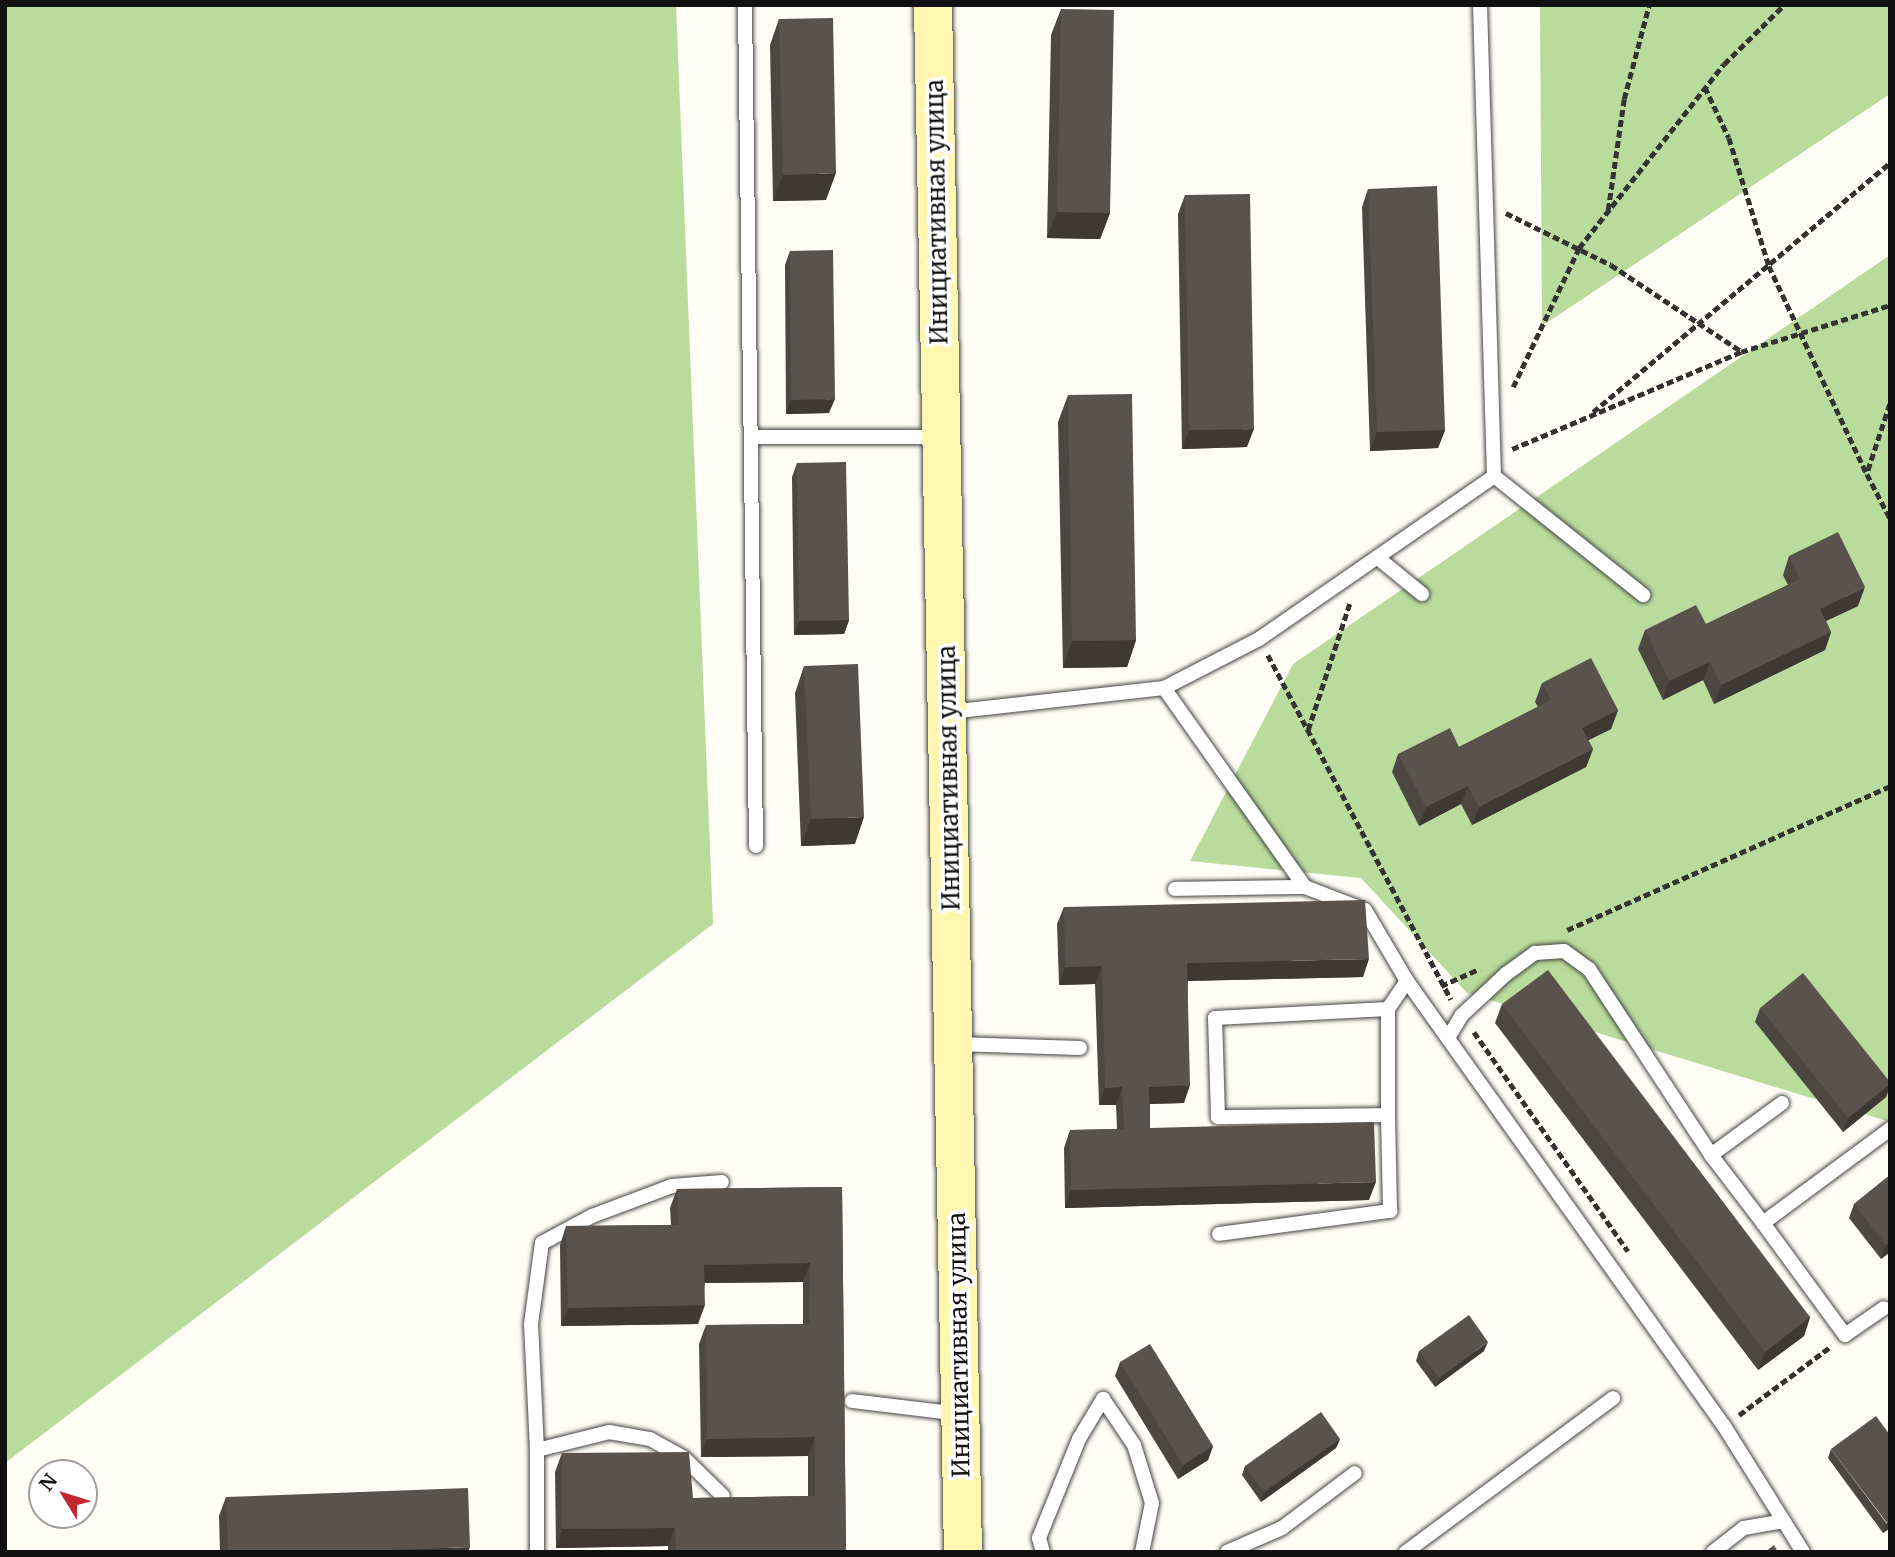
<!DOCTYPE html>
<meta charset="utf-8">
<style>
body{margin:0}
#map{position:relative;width:1895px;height:1557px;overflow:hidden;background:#fffdf5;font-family:Merriweather,serif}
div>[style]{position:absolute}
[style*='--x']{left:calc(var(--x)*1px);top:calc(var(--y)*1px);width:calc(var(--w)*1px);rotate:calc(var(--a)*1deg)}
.forest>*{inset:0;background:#b9dc9c}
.path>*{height:4.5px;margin-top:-2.25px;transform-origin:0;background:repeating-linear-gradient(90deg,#333 0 7px,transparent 0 10.5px)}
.roads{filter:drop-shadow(0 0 2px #444) drop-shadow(0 0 2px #444)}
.service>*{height:14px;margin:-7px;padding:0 7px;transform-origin:7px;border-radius:7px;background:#fff}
.secondary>*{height:38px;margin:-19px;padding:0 19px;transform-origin:19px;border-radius:19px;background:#fff6b0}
.wall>*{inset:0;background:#4d4742}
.shaded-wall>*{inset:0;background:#3f3936}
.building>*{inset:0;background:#5a524d}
span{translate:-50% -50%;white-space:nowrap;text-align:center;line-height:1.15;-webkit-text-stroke:7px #fff;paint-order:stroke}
.street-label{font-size:24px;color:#111}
.frame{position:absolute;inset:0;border:7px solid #111;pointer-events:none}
.north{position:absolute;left:28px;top:1459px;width:70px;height:70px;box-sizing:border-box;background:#fff;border:2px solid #a0a0a0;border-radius:50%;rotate:308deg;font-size:19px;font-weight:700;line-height:28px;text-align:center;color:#111}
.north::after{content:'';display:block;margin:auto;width:24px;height:32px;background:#c4262e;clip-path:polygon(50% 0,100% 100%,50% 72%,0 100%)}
</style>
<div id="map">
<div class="forest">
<div style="clip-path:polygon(5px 5px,676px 5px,713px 924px,5px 1463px)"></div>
<div style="clip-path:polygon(1540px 5px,1890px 5px,1890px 94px,1542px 326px)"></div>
<div style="clip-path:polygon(1890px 255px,1890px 1122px,1467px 993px,1361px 878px,1190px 861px,1293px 664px)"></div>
</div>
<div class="path">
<div style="--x:1705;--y:87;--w:56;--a:64.8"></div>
<div style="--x:1729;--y:138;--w:134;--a:72.6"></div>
<div style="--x:1769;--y:266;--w:230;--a:64.8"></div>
<div style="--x:1608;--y:210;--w:112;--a:-81.8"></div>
<div style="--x:1624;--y:99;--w:97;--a:-75.1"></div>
<div style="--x:1506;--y:213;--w:117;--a:26.3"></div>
<div style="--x:1611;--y:265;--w:156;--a:33.5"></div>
<div style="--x:1513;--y:387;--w:154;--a:-64.6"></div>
<div style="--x:1579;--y:248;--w:234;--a:-51.8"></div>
<div style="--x:1724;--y:64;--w:84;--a:-44.5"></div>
<div style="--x:1890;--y:404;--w:74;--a:108.2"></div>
<div style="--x:1867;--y:474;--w:50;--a:62.4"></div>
<div style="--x:1593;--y:412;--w:388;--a:-40"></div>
<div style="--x:1512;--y:449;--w:249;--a:-23"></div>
<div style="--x:1741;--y:352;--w:156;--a:-17.5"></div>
<div style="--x:1268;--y:655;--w:390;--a:62"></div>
<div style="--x:1308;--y:730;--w:135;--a:-71.8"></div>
<div style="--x:1567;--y:930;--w:354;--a:-24"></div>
<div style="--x:1441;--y:986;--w:42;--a:-24.1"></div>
<div style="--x:1474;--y:1032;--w:268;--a:54.9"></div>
<div style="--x:1739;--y:1415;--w:114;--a:-36.8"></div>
</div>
<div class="roads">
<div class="service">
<div style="--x:745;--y:5;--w:841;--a:89.25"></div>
<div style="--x:753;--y:437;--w:188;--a:0"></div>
<div style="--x:1494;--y:476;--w:191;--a:38.6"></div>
<div style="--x:1378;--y:558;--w:57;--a:39.3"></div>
<div style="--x:1164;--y:688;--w:107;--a:-27.3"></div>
<div style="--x:1259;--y:639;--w:286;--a:-34.7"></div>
<div style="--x:1494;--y:476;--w:471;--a:-91.7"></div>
<div style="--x:950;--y:712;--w:215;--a:-6.4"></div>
<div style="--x:1164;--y:688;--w:244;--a:54.7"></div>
<div style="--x:1305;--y:887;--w:64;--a:21"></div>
<div style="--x:1365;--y:910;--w:82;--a:59.4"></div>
<div style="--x:1407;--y:981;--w:546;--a:54.54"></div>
<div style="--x:1724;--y:1426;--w:149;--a:57.9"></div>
<div style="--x:1175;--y:889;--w:130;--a:-0.9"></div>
<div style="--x:1388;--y:1009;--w:106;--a:90"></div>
<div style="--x:1388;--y:1115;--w:170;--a:179.3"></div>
<div style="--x:1218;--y:1117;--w:99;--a:-91.7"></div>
<div style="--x:1215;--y:1018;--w:173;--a:-3"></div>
<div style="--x:1388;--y:1009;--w:34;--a:-56"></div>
<div style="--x:1448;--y:1038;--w:27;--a:-59"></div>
<div style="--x:1462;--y:1015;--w:60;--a:-43"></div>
<div style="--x:1506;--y:974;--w:36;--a:-36"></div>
<div style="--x:1535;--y:953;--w:29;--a:-4"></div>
<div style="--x:1564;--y:951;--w:31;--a:36"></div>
<div style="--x:1589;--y:969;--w:222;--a:56.7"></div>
<div style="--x:1711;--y:1155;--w:86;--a:52.6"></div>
<div style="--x:1763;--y:1223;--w:158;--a:-36.5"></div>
<div style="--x:955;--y:1044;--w:125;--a:1.8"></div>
<div style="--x:1711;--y:1155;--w:88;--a:-36.2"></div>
<div style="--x:1763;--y:1223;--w:139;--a:53.8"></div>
<div style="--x:1845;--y:1335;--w:47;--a:-34.7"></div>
<div style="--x:1219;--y:1234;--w:173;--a:-7.7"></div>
<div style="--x:1390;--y:1211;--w:96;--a:-91.2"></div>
<div style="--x:852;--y:1401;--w:108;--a:6.9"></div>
<div style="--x:537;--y:1450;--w:126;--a:-92.7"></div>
<div style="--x:531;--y:1324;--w:82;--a:-82.3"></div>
<div style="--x:542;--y:1243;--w:57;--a:-28.4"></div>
<div style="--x:592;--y:1216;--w:85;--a:-20.6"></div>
<div style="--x:672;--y:1186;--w:50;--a:-4.6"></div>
<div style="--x:537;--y:1552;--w:102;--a:-90"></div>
<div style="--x:537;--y:1450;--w:74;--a:-14"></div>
<div style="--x:609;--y:1432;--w:42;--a:9.7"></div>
<div style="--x:650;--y:1439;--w:39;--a:29"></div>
<div style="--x:684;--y:1458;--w:54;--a:44.3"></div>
<div style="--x:1043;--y:1552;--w:15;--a:-106"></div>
<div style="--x:1039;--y:1538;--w:107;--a:-68"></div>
<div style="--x:1079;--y:1439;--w:47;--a:-59"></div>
<div style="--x:1103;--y:1399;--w:55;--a:56"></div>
<div style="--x:1134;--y:1445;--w:61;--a:72.8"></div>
<div style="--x:1152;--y:1503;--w:50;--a:101.5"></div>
<div style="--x:1227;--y:1552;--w:60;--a:-23.6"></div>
<div style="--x:1282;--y:1528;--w:91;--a:-37"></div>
<div style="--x:1406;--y:1552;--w:258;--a:-36.6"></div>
<div style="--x:1713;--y:1552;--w:39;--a:-38"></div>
<div style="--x:1744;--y:1528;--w:40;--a:-10"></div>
</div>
<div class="secondary">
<div style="--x:933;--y:5;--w:1547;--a:88.89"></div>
</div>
</div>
<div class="wall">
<div style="clip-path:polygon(1061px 9px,1110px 213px,1100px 239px,1047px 238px,1051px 35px)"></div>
<div style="clip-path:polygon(779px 19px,826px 200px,773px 201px,770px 45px)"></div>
<div style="clip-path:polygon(1368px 189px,1445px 430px,1438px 448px,1370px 451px,1362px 207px)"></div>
<div style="clip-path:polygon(1185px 195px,1247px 447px,1182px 449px,1178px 214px)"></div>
<div style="clip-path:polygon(790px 251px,829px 413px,786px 414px,785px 265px)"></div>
<div style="clip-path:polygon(1068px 395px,1136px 640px,1127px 667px,1063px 668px,1058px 422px)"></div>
<div style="clip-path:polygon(797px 463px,849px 620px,844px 634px,794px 635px,792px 477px)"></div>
<div style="clip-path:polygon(1789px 556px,1858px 606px,1826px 621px,1831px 632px,1825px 650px,1714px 704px,1703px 680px,1663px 700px,1638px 649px,1645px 630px,1706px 624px,1788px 585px,1783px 575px)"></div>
<div style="clip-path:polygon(804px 666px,855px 844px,801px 846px,795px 693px)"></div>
<div style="clip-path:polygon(1542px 683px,1618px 710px,1611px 729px,1588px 740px,1593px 749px,1586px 767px,1472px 825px,1461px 804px,1419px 826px,1392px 772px,1398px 754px,1459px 747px,1538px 707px,1535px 702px)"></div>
<div style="clip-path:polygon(1064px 907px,1363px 977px,1188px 981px,1184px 1103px,1150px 1104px,1150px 1128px,1369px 1200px,1065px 1208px,1064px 1148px,1070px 1130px,1117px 1129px,1116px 1105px,1099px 1105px,1095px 984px,1059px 985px,1057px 924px)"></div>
<div style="clip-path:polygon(1502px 1004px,1810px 1317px,1804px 1336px,1758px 1370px,1495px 1023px)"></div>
<div style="clip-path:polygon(1760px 1008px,1890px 1082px,1890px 1087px,1886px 1097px,1843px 1132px,1755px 1022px)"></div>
<div style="clip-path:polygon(1890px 1175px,1890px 1252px,1881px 1259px,1849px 1218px,1854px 1204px)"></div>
<div style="clip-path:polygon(842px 1187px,846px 1552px,668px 1552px,668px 1546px,556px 1548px,555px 1472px,562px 1453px,693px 1498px,808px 1496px,808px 1456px,701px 1457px,699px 1344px,706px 1325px,803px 1324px,803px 1282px,705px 1283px,698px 1324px,561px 1326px,560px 1245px,566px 1226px,671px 1225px,670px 1208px,677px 1189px)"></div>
<div style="clip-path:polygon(1419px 1351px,1484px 1351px,1435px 1387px,1416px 1361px)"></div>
<div style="clip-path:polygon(1120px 1362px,1213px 1446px,1208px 1460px,1178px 1479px,1115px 1376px)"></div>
<div style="clip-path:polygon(1340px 1439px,1336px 1448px,1261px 1502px,1242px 1475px,1245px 1466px)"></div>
<div style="clip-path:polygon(1831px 1449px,1890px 1528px,1883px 1533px,1828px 1458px)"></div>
<div style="clip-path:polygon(226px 1497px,468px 1552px,220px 1552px,219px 1516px)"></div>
</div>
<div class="shaded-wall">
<div style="clip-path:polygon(836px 173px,826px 200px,773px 201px,783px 175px)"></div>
<div style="clip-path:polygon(1057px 212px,1110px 213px,1100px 239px,1047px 238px)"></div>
<div style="clip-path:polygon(835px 399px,829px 413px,786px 414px,791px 400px)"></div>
<div style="clip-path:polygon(1254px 429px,1247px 447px,1182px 449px,1189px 430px)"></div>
<div style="clip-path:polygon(1445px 430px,1438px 448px,1370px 451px,1377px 432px)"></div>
<div style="clip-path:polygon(1865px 587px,1858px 606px,1813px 627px,1820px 609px)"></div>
<div style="clip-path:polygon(849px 620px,844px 634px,794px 635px,799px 621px)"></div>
<div style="clip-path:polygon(1831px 632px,1825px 650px,1714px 704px,1721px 685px)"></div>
<div style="clip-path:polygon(1136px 640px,1127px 667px,1063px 668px,1072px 641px)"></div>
<div style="clip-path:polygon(1710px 662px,1703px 680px,1663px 700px,1669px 681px)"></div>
<div style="clip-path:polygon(1618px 710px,1611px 729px,1575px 747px,1582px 728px)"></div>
<div style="clip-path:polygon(1593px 749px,1586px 767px,1472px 825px,1479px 807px)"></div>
<div style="clip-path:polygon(1468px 786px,1461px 804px,1419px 826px,1426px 807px)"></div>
<div style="clip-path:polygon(864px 817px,855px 844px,801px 846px,811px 819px)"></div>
<div style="clip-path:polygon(1369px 959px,1363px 977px,1181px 981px,1187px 963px)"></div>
<div style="clip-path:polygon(1102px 966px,1095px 984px,1059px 985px,1065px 967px)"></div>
<div style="clip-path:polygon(1890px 1084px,1886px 1097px,1843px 1132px,1848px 1118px)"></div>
<div style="clip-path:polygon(1190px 1085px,1184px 1103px,1143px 1104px,1149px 1087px)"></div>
<div style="clip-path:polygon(1122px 1087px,1116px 1105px,1099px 1105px,1105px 1088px)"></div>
<div style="clip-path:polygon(1376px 1182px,1369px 1200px,1065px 1208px,1071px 1190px)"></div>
<div style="clip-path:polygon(1890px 1242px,1890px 1252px,1881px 1259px,1886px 1245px)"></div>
<div style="clip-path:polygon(810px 1263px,803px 1282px,698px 1283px,704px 1265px)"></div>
<div style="clip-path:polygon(705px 1305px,698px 1324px,561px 1326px,568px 1308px)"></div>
<div style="clip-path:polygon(1810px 1317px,1804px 1336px,1758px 1370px,1765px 1352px)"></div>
<div style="clip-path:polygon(1488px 1342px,1484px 1351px,1435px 1387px,1439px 1378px)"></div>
<div style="clip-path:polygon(815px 1437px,808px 1456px,701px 1457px,707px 1439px)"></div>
<div style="clip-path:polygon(1340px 1439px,1336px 1448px,1261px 1502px,1264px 1492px)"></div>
<div style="clip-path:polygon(1213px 1446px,1208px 1460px,1178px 1479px,1183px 1465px)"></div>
<div style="clip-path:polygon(1890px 1521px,1890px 1528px,1883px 1533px,1887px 1523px)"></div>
<div style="clip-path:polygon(675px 1528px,668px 1546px,556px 1548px,562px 1529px)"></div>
<div style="clip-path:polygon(470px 1547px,468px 1552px,342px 1552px)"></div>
</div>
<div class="building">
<div style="clip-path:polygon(1061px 9px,1114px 10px,1110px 213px,1057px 212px)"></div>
<div style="clip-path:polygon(833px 18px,836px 173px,783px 175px,779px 19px)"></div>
<div style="clip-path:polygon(1437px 186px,1445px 430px,1377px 432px,1368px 189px)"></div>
<div style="clip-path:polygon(1250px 194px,1254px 429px,1189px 430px,1185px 195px)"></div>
<div style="clip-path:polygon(833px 250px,835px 399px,791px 400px,790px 251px)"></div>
<div style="clip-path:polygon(1132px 394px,1136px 640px,1072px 641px,1068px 395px)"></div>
<div style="clip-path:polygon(846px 462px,849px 620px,799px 621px,797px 463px)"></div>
<div style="clip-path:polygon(1838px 532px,1865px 587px,1820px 609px,1831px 632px,1721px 685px,1710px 662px,1669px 681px,1645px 630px,1696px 605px,1706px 624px,1800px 579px,1789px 556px)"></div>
<div style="clip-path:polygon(1591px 658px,1618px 710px,1582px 728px,1593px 749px,1479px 807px,1468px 786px,1426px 807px,1398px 754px,1450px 728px,1459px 747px,1551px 700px,1542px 683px)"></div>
<div style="clip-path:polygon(858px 664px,864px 817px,811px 819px,804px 666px)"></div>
<div style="clip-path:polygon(1365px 900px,1369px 959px,1187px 963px,1190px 1085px,1149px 1087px,1150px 1128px,1374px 1122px,1376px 1182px,1071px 1190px,1070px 1130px,1124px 1129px,1122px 1087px,1105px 1088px,1102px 966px,1065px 967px,1064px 907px)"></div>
<div style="clip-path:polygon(1548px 970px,1810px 1317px,1765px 1352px,1502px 1004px)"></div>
<div style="clip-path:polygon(1803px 973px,1890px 1082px,1890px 1084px,1848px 1118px,1760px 1008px)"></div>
<div style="clip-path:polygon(1890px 1175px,1890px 1242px,1886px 1245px,1854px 1204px)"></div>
<div style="clip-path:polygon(842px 1187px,846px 1552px,676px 1552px,675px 1528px,562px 1529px,562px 1453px,689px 1452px,693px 1498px,815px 1496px,815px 1437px,707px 1439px,706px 1325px,809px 1324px,810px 1263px,704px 1265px,705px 1305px,568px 1308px,566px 1226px,678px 1225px,677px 1189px)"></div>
<div style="clip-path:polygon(1469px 1315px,1488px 1342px,1439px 1378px,1419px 1351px)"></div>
<div style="clip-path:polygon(1150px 1344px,1213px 1446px,1183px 1465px,1120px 1362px)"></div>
<div style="clip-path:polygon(1321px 1412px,1340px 1439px,1264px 1492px,1245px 1466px)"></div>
<div style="clip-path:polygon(1876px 1416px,1890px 1435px,1890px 1521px,1887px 1523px,1831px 1449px)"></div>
<div style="clip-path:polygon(468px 1488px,470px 1547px,342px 1552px,228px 1552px,226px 1497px)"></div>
<div style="clip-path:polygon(1774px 1545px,1778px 1552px,1765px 1552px)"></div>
</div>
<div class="street-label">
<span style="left:937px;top:212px;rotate:-91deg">Инициативная улица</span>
<span style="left:949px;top:778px;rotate:-91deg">Инициативная улица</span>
<span style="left:959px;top:1345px;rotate:-91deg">Инициативная улица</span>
</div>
<div class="frame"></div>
<div class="north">N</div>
</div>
